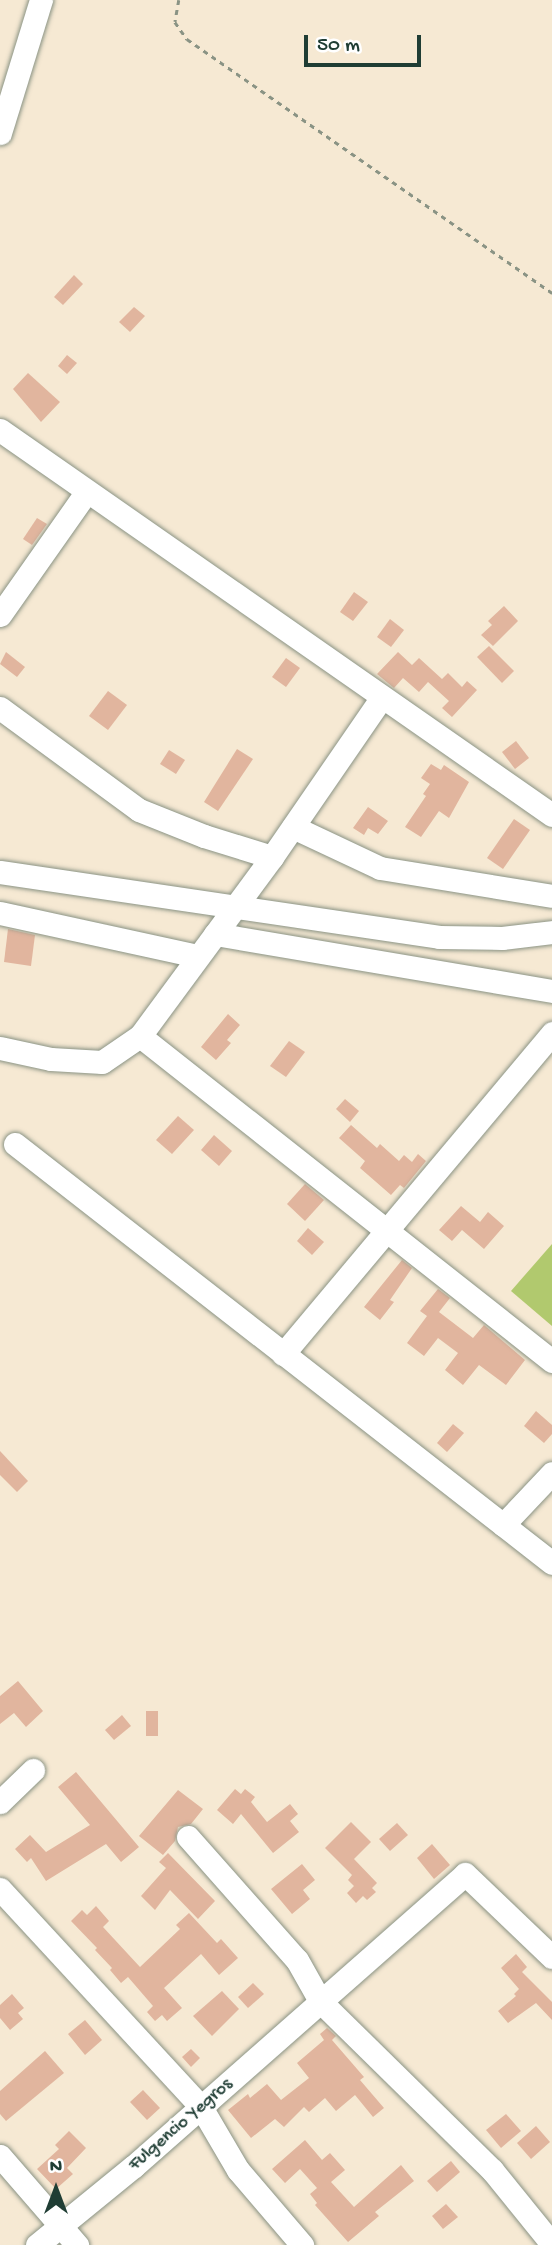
<!DOCTYPE html>
<style>
body{margin:0}
#map{position:relative;width:552px;height:2245px;overflow:hidden;background:#f6e9d3;font-family:"Gochi Hand",sans-serif}
div>[style]{position:absolute}
[style*='--x']{left:calc(var(--x)*1px);top:calc(var(--y)*1px);width:calc(var(--w)*1px);rotate:calc(var(--a)*1deg)}
.green>*{inset:0;background:#b1c96e}
.building>*{inset:0;background:#e1b59e}
.path>*{height:2.5px;margin-top:-1.25px;transform-origin:0;background:repeating-linear-gradient(90deg,#8a9384 0 5px,transparent 0 10px)}
.roads{filter:drop-shadow(0 0 2px #8a9384) drop-shadow(0 0 2px #8a9384)}
.minor>*{height:23px;margin:-11.5px;padding:0 11.5px;transform-origin:11.5px;border-radius:11.5px;background:#fff}
span{translate:-50% -50%;white-space:nowrap;text-align:center;line-height:1.15;-webkit-text-stroke:5px #fff;paint-order:stroke}
.street-label{font-size:19px;color:#1f3d34}
.north{position:absolute;left:21px;top:2154px;width:70px;height:70px;-webkit-text-stroke:5px #fff;paint-order:stroke;rotate:0deg;font-size:19px;font-weight:700;line-height:28px;text-align:center;color:#1f3d34}
.north::after{content:'';display:block;margin:auto;width:24px;height:32px;background:#1f3d34;clip-path:polygon(50% 0,100% 100%,50% 72%,0 100%)}
.scale{position:absolute;left:304px;top:35px;width:117px;height:32px;box-sizing:border-box;border:4px solid #1f3d34;border-top:0;padding-left:9px;font-size:21px;line-height:24px;white-space:nowrap;color:#1f3d34;-webkit-text-stroke:5px #fff;paint-order:stroke}
</style>
<div id="map">
<div class="green">
<div style="clip-path:polygon(552px 1244px,552px 1326px,511px 1291px)"></div>
</div>
<div class="building">
<div style="clip-path:polygon(74px 275px,83px 284px,63px 305px,54px 297px)"></div>
<div style="clip-path:polygon(134px 307px,145px 316px,130px 332px,119px 322px)"></div>
<div style="clip-path:polygon(67px 355px,77px 363px,67px 374px,58px 366px)"></div>
<div style="clip-path:polygon(28px 373px,60px 402px,41px 422px,13px 389px)"></div>
<div style="clip-path:polygon(37px 518px,47px 524px,32px 545px,23px 539px)"></div>
<div style="clip-path:polygon(354px 592px,368px 602px,353px 621px,340px 612px)"></div>
<div style="clip-path:polygon(504px 606px,518px 621px,493px 646px,481px 635px,492px 625px,488px 621px)"></div>
<div style="clip-path:polygon(390px 619px,404px 630px,391px 647px,377px 637px)"></div>
<div style="clip-path:polygon(489px 646px,514px 671px,502px 683px,477px 657px)"></div>
<div style="clip-path:polygon(6px 652px,25px 667px,17px 677px,0 664px)"></div>
<div style="clip-path:polygon(398px 652px,412px 665px,419px 658px,442px 679px,448px 673px,462px 687px,467px 681px,477px 690px,452px 717px,442px 708px,449px 701px,428px 682px,419px 692px,403px 678px,394px 688px,377px 674px)"></div>
<div style="clip-path:polygon(286px 658px,300px 668px,286px 687px,272px 677px)"></div>
<div style="clip-path:polygon(108px 691px,127px 705px,108px 730px,89px 716px)"></div>
<div style="clip-path:polygon(516px 741px,529px 758px,515px 769px,502px 752px)"></div>
<div style="clip-path:polygon(237px 749px,253px 759px,218px 811px,204px 802px)"></div>
<div style="clip-path:polygon(169px 750px,185px 760px,176px 774px,160px 764px)"></div>
<div style="clip-path:polygon(431px 764px,441px 770px,444px 765px,469px 782px,449px 818px,439px 811px,421px 837px,405px 827px,426px 796px,423px 794px,430px 784px,421px 778px)"></div>
<div style="clip-path:polygon(368px 807px,388px 821px,378px 834px,368px 828px,364px 835px,353px 828px)"></div>
<div style="clip-path:polygon(514px 819px,530px 830px,503px 869px,487px 858px)"></div>
<div style="clip-path:polygon(8px 929px,35px 935px,31px 966px,4px 962px)"></div>
<div style="clip-path:polygon(228px 1014px,240px 1025px,227px 1040px,231px 1043px,216px 1060px,201px 1047px)"></div>
<div style="clip-path:polygon(289px 1041px,305px 1052px,286px 1077px,270px 1066px)"></div>
<div style="clip-path:polygon(345px 1099px,359px 1111px,350px 1122px,336px 1109px)"></div>
<div style="clip-path:polygon(178px 1116px,194px 1130px,172px 1154px,156px 1140px)"></div>
<div style="clip-path:polygon(351px 1125px,377px 1148px,380px 1144px,399px 1161px,404px 1155px,412px 1162px,418px 1154px,426px 1161px,404px 1188px,400px 1185px,391px 1195px,360px 1168px,365px 1161px,339px 1138px)"></div>
<div style="clip-path:polygon(214px 1135px,232px 1151px,219px 1166px,201px 1150px)"></div>
<div style="clip-path:polygon(305px 1184px,324px 1200px,305px 1221px,287px 1204px)"></div>
<div style="clip-path:polygon(461px 1206px,480px 1222px,488px 1212px,504px 1226px,484px 1249px,462px 1230px,452px 1241px,439px 1230px)"></div>
<div style="clip-path:polygon(308px 1228px,324px 1242px,312px 1255px,297px 1241px)"></div>
<div style="clip-path:polygon(402px 1260px,412px 1268px,390px 1300px,394px 1302px,380px 1320px,364px 1307px)"></div>
<div style="clip-path:polygon(438px 1289px,450px 1298px,439px 1312px,473px 1338px,484px 1325px,525px 1360px,506px 1385px,479px 1365px,463px 1385px,445px 1370px,458px 1353px,438px 1338px,424px 1356px,407px 1343px,427px 1316px,420px 1311px)"></div>
<div style="clip-path:polygon(536px 1411px,552px 1425px,552px 1434px,544px 1443px,524px 1426px)"></div>
<div style="clip-path:polygon(453px 1424px,464px 1433px,447px 1452px,437px 1443px)"></div>
<div style="clip-path:polygon(0 1451px,28px 1481px,17px 1492px,0 1475px)"></div>
<div style="clip-path:polygon(18px 1681px,43px 1711px,26px 1727px,14px 1713px,0 1724px,0 1696px)"></div>
<div style="clip-path:polygon(146px 1711px,158px 1711px,158px 1736px,146px 1736px)"></div>
<div style="clip-path:polygon(122px 1715px,131px 1726px,114px 1740px,105px 1730px)"></div>
<div style="clip-path:polygon(76px 1772px,139px 1847px,121px 1862px,106px 1844px,46px 1881px,31px 1858px,27px 1862px,15px 1849px,30px 1835px,46px 1852px,90px 1825px,58px 1787px)"></div>
<div style="clip-path:polygon(235px 1789px,241px 1794px,245px 1789px,255px 1797px,251px 1802px,267px 1822px,290px 1804px,298px 1814px,290px 1821px,299px 1832px,273px 1853px,241px 1814px,233px 1824px,217px 1810px)"></div>
<div style="clip-path:polygon(178px 1790px,203px 1809px,191px 1824px,178px 1827px,175px 1841px,163px 1855px,139px 1836px)"></div>
<div style="clip-path:polygon(351px 1822px,371px 1842px,354px 1859px,377px 1883px,372px 1888px,376px 1892px,367px 1900px,363px 1896px,356px 1903px,347px 1893px,354px 1886px,348px 1880px,352px 1875px,325px 1848px)"></div>
<div style="clip-path:polygon(397px 1823px,408px 1835px,390px 1851px,379px 1839px)"></div>
<div style="clip-path:polygon(432px 1844px,450px 1865px,434px 1879px,417px 1858px)"></div>
<div style="clip-path:polygon(168px 1853px,215px 1901px,198px 1919px,170px 1890px,155px 1910px,141px 1896px,166px 1868px,159px 1862px)"></div>
<div style="clip-path:polygon(302px 1864px,315px 1880px,303px 1890px,310px 1899px,292px 1914px,271px 1889px)"></div>
<div style="clip-path:polygon(96px 1906px,109px 1921px,103px 1927px,140px 1967px,180px 1929px,176px 1925px,189px 1913px,217px 1943px,221px 1939px,238px 1958px,219px 1975px,201px 1954px,164px 1988px,182px 2008px,167px 2021px,162px 2015px,155px 2021px,147px 2012px,153px 2006px,128px 1977px,121px 1983px,110px 1970px,112px 1968px,95px 1950px,97px 1948px,71px 1921px,82px 1910px,87px 1915px)"></div>
<div style="clip-path:polygon(516px 1954px,527px 1967px,522px 1972px,552px 2002px,552px 2020px,536px 2003px,508px 2023px,498px 2011px,516px 1996px,514px 1994px,519px 1989px,501px 1968px)"></div>
<div style="clip-path:polygon(253px 1983px,264px 1994px,248px 2008px,238px 1997px)"></div>
<div style="clip-path:polygon(222px 1991px,239px 2009px,212px 2036px,193px 2016px)"></div>
<div style="clip-path:polygon(12px 1994px,24px 2008px,18px 2013px,23px 2019px,10px 2030px,0 2018px,0 2005px)"></div>
<div style="clip-path:polygon(85px 2020px,102px 2040px,85px 2055px,68px 2034px)"></div>
<div style="clip-path:polygon(327px 2028px,336px 2036px,332px 2040px,364px 2077px,360px 2080px,384px 2108px,373px 2117px,355px 2095px,336px 2111px,325px 2098px,309px 2112px,304px 2107px,284px 2127px,275px 2119px,251px 2138px,228px 2110px,248px 2094px,250px 2098px,267px 2084px,281px 2100px,309px 2078px,297px 2063px,324px 2040px,320px 2034px)"></div>
<div style="clip-path:polygon(191px 2049px,200px 2058px,191px 2067px,182px 2057px)"></div>
<div style="clip-path:polygon(45px 2051px,64px 2073px,6px 2121px,0 2114px,0 2091px)"></div>
<div style="clip-path:polygon(143px 2090px,160px 2108px,147px 2120px,130px 2102px)"></div>
<div style="clip-path:polygon(506px 2114px,521px 2131px,501px 2148px,486px 2130px)"></div>
<div style="clip-path:polygon(536px 2126px,550px 2142px,531px 2159px,517px 2143px)"></div>
<div style="clip-path:polygon(69px 2131px,86px 2148px,67px 2168px,73px 2174px,56px 2189px,37px 2169px,59px 2149px,55px 2145px)"></div>
<div style="clip-path:polygon(305px 2140px,322px 2160px,330px 2153px,345px 2170px,331px 2182px,354px 2207px,401px 2165px,414px 2181px,375px 2212px,379px 2216px,348px 2242px,315px 2205px,317px 2203px,310px 2194px,317px 2188px,300px 2169px,285px 2183px,272px 2169px)"></div>
<div style="clip-path:polygon(451px 2161px,460px 2172px,437px 2192px,427px 2181px)"></div>
<div style="clip-path:polygon(446px 2204px,458px 2217px,443px 2229px,432px 2216px)"></div>
</div>
<div class="path">
<div style="--x:179;--y:0;--w:22;--a:100"></div>
<div style="--x:175;--y:22;--w:21;--a:55"></div>
<div style="--x:187;--y:39;--w:445;--a:34.8"></div>
</div>
<div class="roads">
<div class="minor">
<div style="--x:0;--y:133;--w:139;--a:-72.9"></div>
<div style="--x:0;--y:430;--w:673;--a:34.89"></div>
<div style="--x:0;--y:615;--w:151;--a:-54.9"></div>
<div style="--x:0;--y:708;--w:172;--a:36.3"></div>
<div style="--x:139;--y:810;--w:70;--a:21.8"></div>
<div style="--x:204;--y:836;--w:71;--a:17.2"></div>
<div style="--x:293;--y:827;--w:96;--a:25.2"></div>
<div style="--x:380;--y:868;--w:174;--a:9.2"></div>
<div style="--x:0;--y:872;--w:444;--a:8.4"></div>
<div style="--x:439;--y:937;--w:63;--a:0.9"></div>
<div style="--x:502;--y:938;--w:50;--a:-6.8"></div>
<div style="--x:0;--y:913;--w:202;--a:12.3"></div>
<div style="--x:215;--y:934;--w:342;--a:9.6"></div>
<div style="--x:140;--y:1036;--w:525;--a:38.27"></div>
<div style="--x:0;--y:1048;--w:52;--a:12.2"></div>
<div style="--x:51;--y:1059;--w:51;--a:3.4"></div>
<div style="--x:102;--y:1062;--w:46;--a:-34.4"></div>
<div style="--x:140;--y:1036;--w:222;--a:-53.6"></div>
<div style="--x:272;--y:857;--w:194;--a:-55.5"></div>
<div style="--x:15;--y:1144;--w:681;--a:37.96"></div>
<div style="--x:283;--y:1354;--w:419;--a:-50"></div>
<div style="--x:503;--y:1525;--w:71;--a:-46.7"></div>
<div style="--x:0;--y:1802;--w:46;--a:-44.1"></div>
<div style="--x:188;--y:1837;--w:164;--a:48.5"></div>
<div style="--x:297;--y:1960;--w:47;--a:60.7"></div>
<div style="--x:320;--y:2001;--w:241;--a:44.5"></div>
<div style="--x:492;--y:2170;--w:95;--a:51"></div>
<div style="--x:0;--y:1889;--w:297;--a:47.3"></div>
<div style="--x:201;--y:2107;--w:73;--a:59.6"></div>
<div style="--x:238;--y:2170;--w:99;--a:49.5"></div>
<div style="--x:0;--y:2156;--w:118;--a:49.1"></div>
<div style="--x:37;--y:2245;--w:125;--a:-39.2"></div>
<div style="--x:134;--y:2166;--w:441;--a:-41.4"></div>
<div style="--x:465;--y:1874;--w:120;--a:43.7"></div>
</div>
</div>
<div class="street-label">
<span style="left:181px;top:2125px;rotate:-41deg">Fulgencio Yegros</span>
</div>
<div class="north">N</div>
<div class="scale">50 m</div>
</div>
